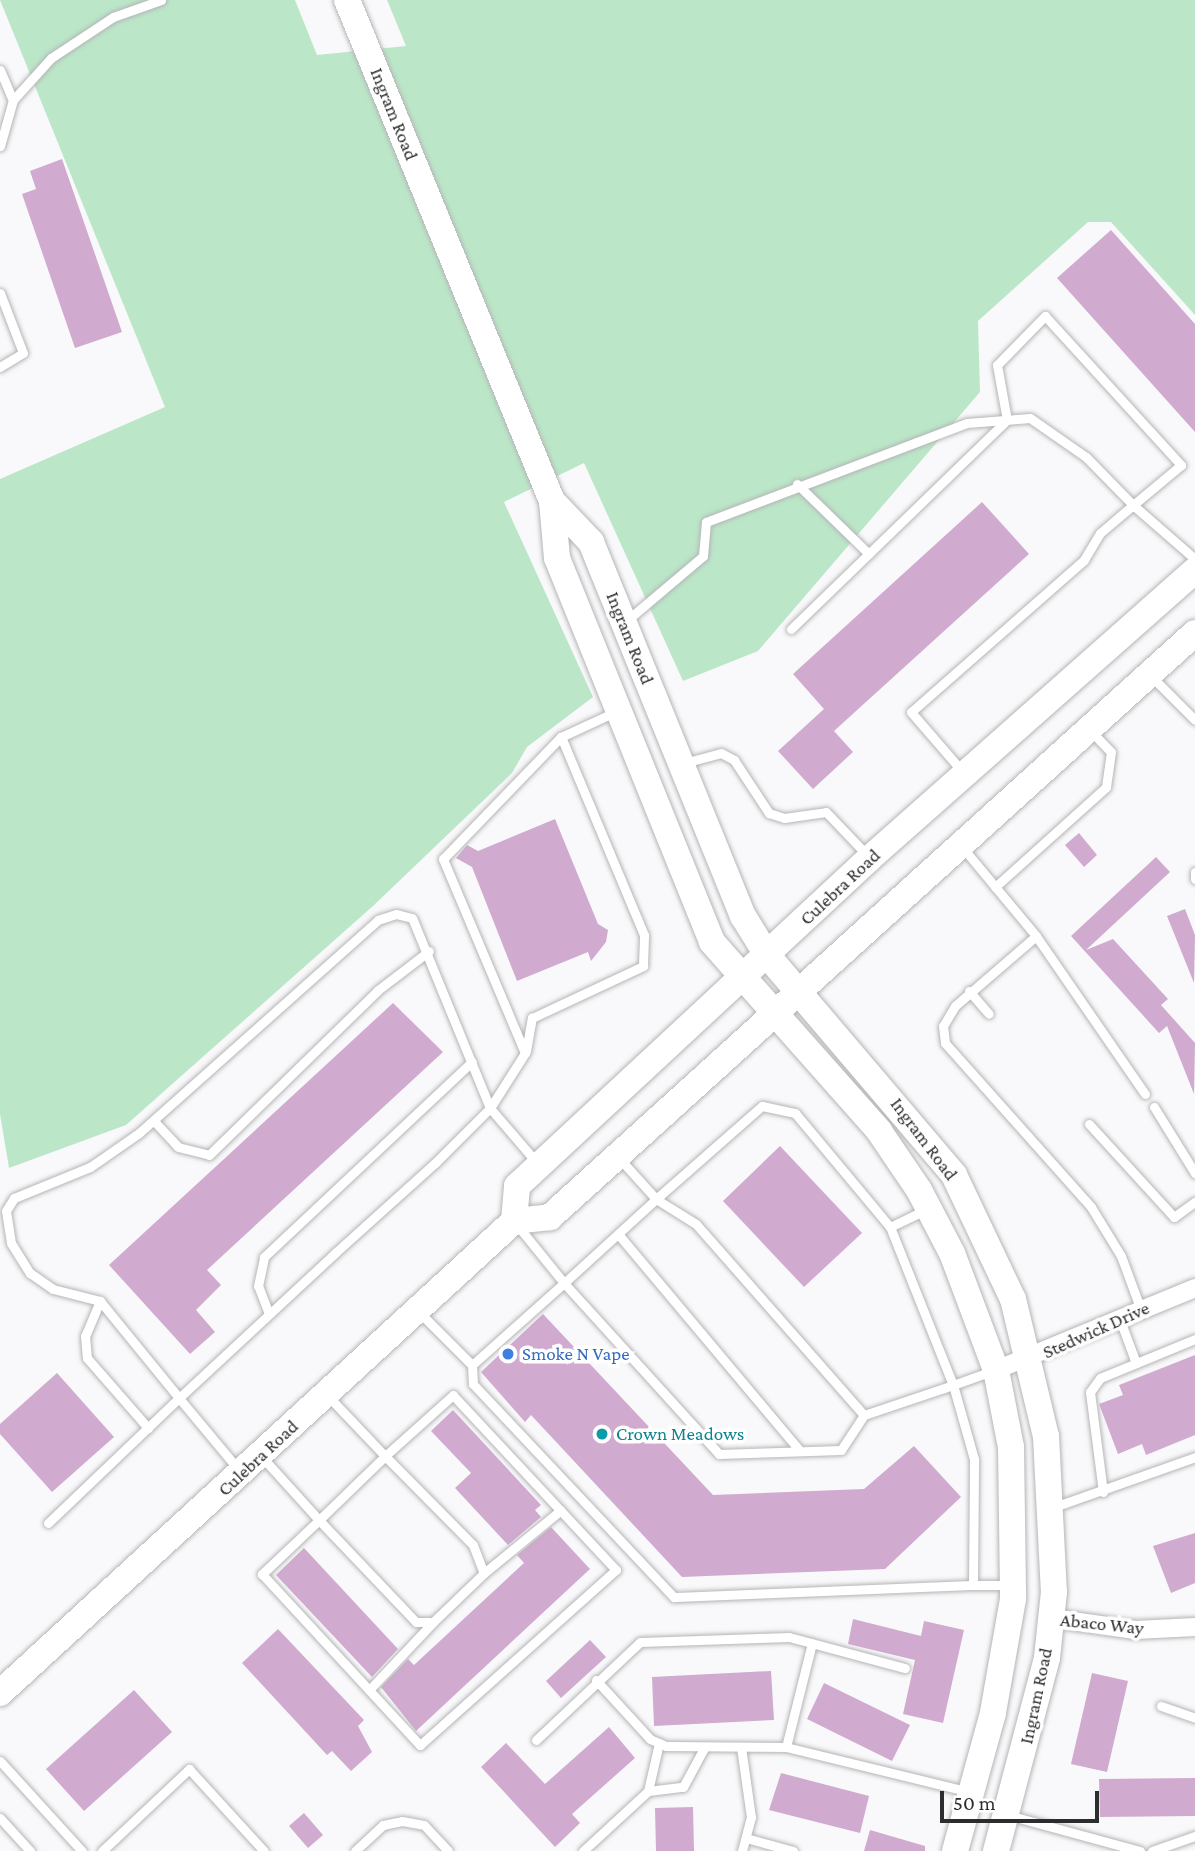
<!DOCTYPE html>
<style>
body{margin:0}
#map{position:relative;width:1195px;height:1851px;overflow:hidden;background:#f9f9fb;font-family:"Crimson Pro",serif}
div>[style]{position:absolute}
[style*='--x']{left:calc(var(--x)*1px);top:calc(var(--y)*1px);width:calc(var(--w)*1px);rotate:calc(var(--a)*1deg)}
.green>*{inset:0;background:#bbe7c8}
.building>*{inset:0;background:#d1aacf}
.roads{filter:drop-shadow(0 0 2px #b5b5b7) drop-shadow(0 0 2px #b5b5b7)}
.lane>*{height:9px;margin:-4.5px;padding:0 4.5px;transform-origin:4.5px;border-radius:4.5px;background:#fff}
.street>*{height:18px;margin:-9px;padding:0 9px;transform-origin:9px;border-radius:9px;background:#fff}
.secondary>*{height:26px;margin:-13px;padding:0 13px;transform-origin:13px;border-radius:13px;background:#fff}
.dots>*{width:19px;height:19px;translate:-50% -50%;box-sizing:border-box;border:4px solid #fff;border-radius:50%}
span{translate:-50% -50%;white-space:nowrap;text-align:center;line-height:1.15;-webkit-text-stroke:7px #fff;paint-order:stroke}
.street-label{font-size:19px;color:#2c2d2d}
.shop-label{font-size:19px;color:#366cbe}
.left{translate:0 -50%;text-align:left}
.culture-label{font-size:19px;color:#0d838f}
.scale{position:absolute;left:940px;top:1791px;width:159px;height:32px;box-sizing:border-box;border:4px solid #2c2d2d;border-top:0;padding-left:9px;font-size:21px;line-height:24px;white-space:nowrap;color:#2c2d2d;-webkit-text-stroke:5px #fff;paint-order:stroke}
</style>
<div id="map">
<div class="green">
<div style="clip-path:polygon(0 0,295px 0,317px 55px,406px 46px,387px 0,1195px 0,1195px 315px,1111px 222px,1088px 222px,978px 321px,980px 392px,758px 651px,683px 681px,584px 463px,504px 502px,593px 697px,527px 747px,512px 773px,373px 906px,126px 1125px,9px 1168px,0 1114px,0 479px,165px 407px)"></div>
</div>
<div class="building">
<div style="clip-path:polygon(62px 159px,122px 332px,75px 348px,22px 194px,36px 189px,30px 171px)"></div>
<div style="clip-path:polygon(1111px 230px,1195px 324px,1195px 432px,1057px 278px)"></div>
<div style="clip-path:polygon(982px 502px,1029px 554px,834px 731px,853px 752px,813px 789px,778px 751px,824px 709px,793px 674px)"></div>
<div style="clip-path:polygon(555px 819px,598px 924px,608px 930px,606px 942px,591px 961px,588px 952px,517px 981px,472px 867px,456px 858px,467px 845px,478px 851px)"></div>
<div style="clip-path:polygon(1079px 833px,1097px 855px,1084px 867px,1065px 845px)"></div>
<div style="clip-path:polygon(1156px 857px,1170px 872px,1086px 950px,1113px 939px,1168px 999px,1161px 1005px,1195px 1043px,1194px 1094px,1167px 1026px,1159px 1033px,1071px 936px)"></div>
<div style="clip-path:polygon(1185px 909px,1195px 935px,1194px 983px,1167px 916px)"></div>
<div style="clip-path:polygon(393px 1003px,443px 1052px,207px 1270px,221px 1285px,196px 1310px,215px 1332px,190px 1354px,109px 1265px)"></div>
<div style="clip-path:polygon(780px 1146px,862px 1233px,804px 1287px,723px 1201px)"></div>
<div style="clip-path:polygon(543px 1314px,713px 1495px,864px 1489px,914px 1446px,961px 1497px,885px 1569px,682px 1577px,531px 1415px,525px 1422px,481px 1372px)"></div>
<div style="clip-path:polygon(1195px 1355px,1195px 1435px,1146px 1455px,1142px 1444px,1118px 1454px,1099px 1404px,1123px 1395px,1119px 1385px)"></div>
<div style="clip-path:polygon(57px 1373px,114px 1437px,52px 1492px,0 1434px,0 1424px)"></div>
<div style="clip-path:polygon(453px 1410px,541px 1505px,535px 1510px,541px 1517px,508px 1545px,455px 1488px,471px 1473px,431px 1431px)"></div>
<div style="clip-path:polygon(551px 1527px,590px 1569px,416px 1731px,381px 1687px,408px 1659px,414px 1665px,524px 1563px,517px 1555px)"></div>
<div style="clip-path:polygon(1195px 1533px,1195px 1583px,1171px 1593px,1153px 1546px)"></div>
<div style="clip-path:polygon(304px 1548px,398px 1649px,372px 1677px,276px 1575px)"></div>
<div style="clip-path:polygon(853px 1619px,921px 1636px,924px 1621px,964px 1630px,943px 1723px,903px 1714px,915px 1660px,848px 1644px)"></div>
<div style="clip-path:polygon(278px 1629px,364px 1720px,358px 1726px,372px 1752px,351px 1771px,332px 1751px,327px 1755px,242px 1663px)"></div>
<div style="clip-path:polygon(590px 1640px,606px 1657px,561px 1698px,546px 1681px)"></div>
<div style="clip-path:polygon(771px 1671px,774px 1720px,654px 1726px,652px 1677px)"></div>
<div style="clip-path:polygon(1092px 1673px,1128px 1681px,1107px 1772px,1071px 1764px)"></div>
<div style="clip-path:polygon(824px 1683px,910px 1725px,892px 1761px,807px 1719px)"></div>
<div style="clip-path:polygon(134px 1690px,172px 1732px,84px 1811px,46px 1769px)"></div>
<div style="clip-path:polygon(609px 1727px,635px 1758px,572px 1814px,580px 1823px,555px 1847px,481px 1767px,506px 1743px,545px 1784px)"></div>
<div style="clip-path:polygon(781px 1773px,869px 1796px,860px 1833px,769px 1810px)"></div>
<div style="clip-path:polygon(1195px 1778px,1195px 1816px,1100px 1817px,1099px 1779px)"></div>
<div style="clip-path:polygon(693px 1807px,694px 1851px,656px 1851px,655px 1808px)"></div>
<div style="clip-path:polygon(304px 1813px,323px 1835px,308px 1848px,289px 1826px)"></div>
<div style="clip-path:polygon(870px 1830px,925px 1846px,925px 1851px,864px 1851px)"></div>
</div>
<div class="roads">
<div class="lane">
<div style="--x:0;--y:70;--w:33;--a:67"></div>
<div style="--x:13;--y:100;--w:48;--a:105.8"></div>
<div style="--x:13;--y:100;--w:57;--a:-47.9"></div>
<div style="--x:51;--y:58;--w:74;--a:-33.5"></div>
<div style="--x:113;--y:17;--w:51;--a:-19.5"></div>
<div style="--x:0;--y:293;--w:64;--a:69"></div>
<div style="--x:23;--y:353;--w:27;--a:149"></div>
<div style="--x:797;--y:484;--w:100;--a:44.2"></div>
<div style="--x:625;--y:622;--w:102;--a:-40.2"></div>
<div style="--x:703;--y:556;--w:34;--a:-85"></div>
<div style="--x:706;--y:522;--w:279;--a:-20.8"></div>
<div style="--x:967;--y:423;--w:63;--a:-4.5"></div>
<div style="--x:1030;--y:418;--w:68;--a:34.9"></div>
<div style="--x:1086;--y:457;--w:67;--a:45.6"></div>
<div style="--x:1133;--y:505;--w:43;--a:139.7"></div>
<div style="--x:1100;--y:533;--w:31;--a:121"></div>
<div style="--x:1084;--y:560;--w:230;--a:138.7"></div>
<div style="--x:911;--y:712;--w:78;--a:49.2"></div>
<div style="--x:791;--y:629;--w:301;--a:-44.1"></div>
<div style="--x:1007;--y:420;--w:56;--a:-100.3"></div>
<div style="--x:997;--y:365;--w:69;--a:-45.6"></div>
<div style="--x:1045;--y:316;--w:202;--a:47.6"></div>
<div style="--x:1181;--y:465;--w:62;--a:140.2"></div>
<div style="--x:1133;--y:505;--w:82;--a:41.1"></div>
<div style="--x:1151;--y:676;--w:62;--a:45"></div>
<div style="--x:684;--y:763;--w:38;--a:-15"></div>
<div style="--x:721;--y:753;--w:15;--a:28"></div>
<div style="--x:734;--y:760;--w:64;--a:56.6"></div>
<div style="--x:769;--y:813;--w:16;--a:18"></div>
<div style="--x:784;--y:818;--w:42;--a:-8.1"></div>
<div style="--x:826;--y:812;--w:62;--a:46.3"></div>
<div style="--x:963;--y:848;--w:114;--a:50.3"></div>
<div style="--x:1036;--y:936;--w:192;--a:55.4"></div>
<div style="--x:1195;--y:872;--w:7;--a:90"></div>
<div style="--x:995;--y:887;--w:149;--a:-42"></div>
<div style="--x:1106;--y:787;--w:35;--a:-82"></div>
<div style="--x:1111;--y:752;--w:30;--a:-134"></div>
<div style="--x:1036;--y:936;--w:107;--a:139.2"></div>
<div style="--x:955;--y:1006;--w:23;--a:121"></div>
<div style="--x:943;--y:1026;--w:17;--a:83"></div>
<div style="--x:945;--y:1043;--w:220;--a:48.3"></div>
<div style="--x:1091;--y:1207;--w:57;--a:58.5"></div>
<div style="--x:1121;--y:1256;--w:58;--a:69.7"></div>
<div style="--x:969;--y:991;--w:30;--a:49"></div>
<div style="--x:526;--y:1051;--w:34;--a:-80"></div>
<div style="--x:532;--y:1018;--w:123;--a:-25.1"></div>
<div style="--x:643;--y:966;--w:31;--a:-88"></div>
<div style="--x:644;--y:935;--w:215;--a:-112.7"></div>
<div style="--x:1154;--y:1107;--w:78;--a:58.2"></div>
<div style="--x:154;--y:1121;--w:35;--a:47"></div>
<div style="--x:178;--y:1147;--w:32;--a:14"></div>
<div style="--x:209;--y:1155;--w:236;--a:-44.3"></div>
<div style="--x:378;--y:990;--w:64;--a:-37.4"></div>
<div style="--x:1089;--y:1124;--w:126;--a:47.6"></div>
<div style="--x:1174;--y:1217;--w:26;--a:-36"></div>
<div style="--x:619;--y:1158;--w:55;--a:47.9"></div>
<div style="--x:656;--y:1199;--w:141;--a:-41.3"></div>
<div style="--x:762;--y:1106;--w:34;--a:12"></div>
<div style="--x:795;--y:1113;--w:148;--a:50.2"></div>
<div style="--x:538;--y:1164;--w:74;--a:-130.6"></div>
<div style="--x:490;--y:1108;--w:65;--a:-57.5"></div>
<div style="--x:525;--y:1053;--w:211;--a:-112.9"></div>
<div style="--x:443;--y:859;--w:170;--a:-46"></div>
<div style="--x:561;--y:737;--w:62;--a:-24.9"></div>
<div style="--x:517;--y:1225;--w:75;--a:51"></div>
<div style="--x:564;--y:1283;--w:125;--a:-42.4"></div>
<div style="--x:656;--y:1199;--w:47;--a:32"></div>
<div style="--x:696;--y:1224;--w:254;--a:48.7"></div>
<div style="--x:618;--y:1234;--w:283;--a:50"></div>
<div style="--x:100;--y:1301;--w:38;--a:113"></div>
<div style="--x:85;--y:1336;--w:22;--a:85"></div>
<div style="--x:87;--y:1358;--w:93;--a:48.9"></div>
<div style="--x:418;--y:1311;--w:76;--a:45"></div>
<div style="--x:472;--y:1365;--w:19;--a:87"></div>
<div style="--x:473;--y:1384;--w:293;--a:46.7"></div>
<div style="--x:674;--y:1597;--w:299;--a:-2.3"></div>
<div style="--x:973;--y:1585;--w:126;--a:-89.5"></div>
<div style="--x:974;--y:1459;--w:77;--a:-105.8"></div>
<div style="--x:953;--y:1385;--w:45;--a:-19.7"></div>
<div style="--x:269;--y:1314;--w:30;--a:-111"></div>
<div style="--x:258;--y:1286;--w:30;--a:-78"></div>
<div style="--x:264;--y:1257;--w:285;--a:-43.2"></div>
<div style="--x:1120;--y:1320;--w:46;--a:69.6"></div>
<div style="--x:472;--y:1365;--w:123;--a:-41.7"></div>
<div style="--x:564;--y:1283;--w:231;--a:47.8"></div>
<div style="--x:719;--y:1454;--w:122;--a:-1.9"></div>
<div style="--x:841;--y:1450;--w:42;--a:-56.7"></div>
<div style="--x:864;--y:1415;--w:94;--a:-18.6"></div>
<div style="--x:953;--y:1385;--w:170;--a:-111.7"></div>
<div style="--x:890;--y:1227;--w:41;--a:-25.9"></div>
<div style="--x:385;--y:1456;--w:125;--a:45.3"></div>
<div style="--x:473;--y:1545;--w:30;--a:69"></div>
<div style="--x:484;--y:1573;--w:71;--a:136.1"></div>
<div style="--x:433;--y:1622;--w:17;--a:180"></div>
<div style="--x:416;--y:1622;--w:141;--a:-133.6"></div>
<div style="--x:319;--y:1520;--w:92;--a:-44.1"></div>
<div style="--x:262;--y:1457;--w:85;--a:47.9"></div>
<div style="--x:319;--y:1520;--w:79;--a:136.5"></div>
<div style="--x:262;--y:1574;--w:233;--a:47.3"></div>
<div style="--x:420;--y:1745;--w:263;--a:-41.8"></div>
<div style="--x:616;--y:1570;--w:239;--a:-133"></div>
<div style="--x:453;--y:1395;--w:91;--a:138.1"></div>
<div style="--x:385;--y:1456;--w:83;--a:-133.5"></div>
<div style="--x:1103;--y:1492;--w:101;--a:-97.4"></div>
<div style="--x:1090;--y:1392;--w:17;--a:-54"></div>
<div style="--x:1100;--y:1378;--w:103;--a:-22.3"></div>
<div style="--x:1054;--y:1507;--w:150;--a:-19.5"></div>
<div style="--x:48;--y:1523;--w:181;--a:-43.7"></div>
<div style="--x:179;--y:1398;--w:213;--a:-42.9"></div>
<div style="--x:335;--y:1253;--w:135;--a:-42"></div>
<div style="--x:435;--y:1163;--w:78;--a:-45"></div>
<div style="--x:490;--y:1108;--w:205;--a:-112.3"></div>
<div style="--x:412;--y:918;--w:16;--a:-166"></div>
<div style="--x:396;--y:914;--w:19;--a:162"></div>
<div style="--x:378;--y:920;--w:320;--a:138.3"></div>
<div style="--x:139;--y:1133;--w:60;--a:145.2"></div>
<div style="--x:90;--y:1167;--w:82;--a:157.8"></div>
<div style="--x:14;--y:1198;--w:15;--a:122"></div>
<div style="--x:6;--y:1211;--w:32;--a:81"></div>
<div style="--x:11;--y:1243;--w:36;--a:58"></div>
<div style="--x:30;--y:1273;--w:28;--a:35"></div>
<div style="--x:53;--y:1289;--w:49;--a:14.3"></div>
<div style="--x:100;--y:1301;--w:125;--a:50.8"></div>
<div style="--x:179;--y:1398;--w:92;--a:50.3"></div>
<div style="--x:484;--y:1573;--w:99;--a:-39.3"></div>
<div style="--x:973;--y:1585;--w:37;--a:0"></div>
<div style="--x:596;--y:1680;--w:80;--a:47.5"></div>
<div style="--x:650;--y:1739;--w:17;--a:24"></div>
<div style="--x:666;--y:1746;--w:120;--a:0.5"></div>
<div style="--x:786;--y:1747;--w:189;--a:13.7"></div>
<div style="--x:369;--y:1690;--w:93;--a:-46.7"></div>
<div style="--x:1161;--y:1706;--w:36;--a:19"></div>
<div style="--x:536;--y:1740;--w:143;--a:-43.3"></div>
<div style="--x:640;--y:1642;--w:149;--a:-1.9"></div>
<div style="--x:789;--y:1637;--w:120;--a:15"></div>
<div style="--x:741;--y:1747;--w:71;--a:81.9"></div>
<div style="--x:751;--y:1817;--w:35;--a:105"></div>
<div style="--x:786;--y:1747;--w:107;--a:-76"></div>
<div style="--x:0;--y:1761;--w:122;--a:47.7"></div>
<div style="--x:648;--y:1791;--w:35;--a:-7"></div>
<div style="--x:683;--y:1787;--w:44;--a:-61.7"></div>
<div style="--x:1008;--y:1815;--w:137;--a:15.3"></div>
<div style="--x:0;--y:1818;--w:45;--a:47.7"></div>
<div style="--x:746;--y:1838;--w:49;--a:15.5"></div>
<div style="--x:102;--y:1851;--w:120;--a:-43.3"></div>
<div style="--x:189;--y:1769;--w:111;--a:47.6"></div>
<div style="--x:355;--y:1851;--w:38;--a:-43"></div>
<div style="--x:383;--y:1825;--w:19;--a:-12"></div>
<div style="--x:402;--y:1821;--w:22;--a:10"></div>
<div style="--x:424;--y:1825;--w:35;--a:47"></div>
<div style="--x:583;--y:1851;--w:88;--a:-42.7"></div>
<div style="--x:648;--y:1791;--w:49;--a:-77.1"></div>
<div style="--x:1152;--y:1851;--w:46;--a:-19.2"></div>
</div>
<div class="street">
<div style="--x:996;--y:1370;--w:215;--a:-22.4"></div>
<div style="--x:1051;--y:1618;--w:85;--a:8.1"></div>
<div style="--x:1135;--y:1630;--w:60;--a:-2.9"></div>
</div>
<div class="secondary">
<div style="--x:347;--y:0;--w:541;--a:67.75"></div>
<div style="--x:552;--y:501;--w:57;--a:85"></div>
<div style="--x:557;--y:558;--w:414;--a:68"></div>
<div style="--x:712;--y:942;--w:252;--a:48.5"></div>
<div style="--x:879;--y:1131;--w:71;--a:55.9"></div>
<div style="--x:919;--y:1190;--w:71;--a:62.4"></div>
<div style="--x:952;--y:1253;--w:125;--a:69.4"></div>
<div style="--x:996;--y:1370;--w:78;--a:79"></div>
<div style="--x:1011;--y:1447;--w:152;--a:89.2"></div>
<div style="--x:1013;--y:1599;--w:116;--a:100"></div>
<div style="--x:993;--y:1713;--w:143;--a:105.4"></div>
<div style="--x:552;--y:501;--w:57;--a:46.4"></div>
<div style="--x:591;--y:542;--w:404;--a:67.9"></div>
<div style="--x:743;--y:916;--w:46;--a:58.4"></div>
<div style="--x:767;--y:955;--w:289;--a:49.6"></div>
<div style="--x:954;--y:1175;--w:137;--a:64.6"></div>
<div style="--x:1013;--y:1299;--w:141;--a:76.5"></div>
<div style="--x:1046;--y:1436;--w:156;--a:87.1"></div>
<div style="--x:1054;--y:1592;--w:66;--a:96.1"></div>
<div style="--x:1047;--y:1658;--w:200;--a:104.8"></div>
<div style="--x:514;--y:1221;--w:35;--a:-85"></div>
<div style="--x:517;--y:1186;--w:482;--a:-42.9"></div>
<div style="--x:870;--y:858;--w:434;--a:-41.5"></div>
<div style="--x:0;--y:1693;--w:698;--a:-42.56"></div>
<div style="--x:514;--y:1221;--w:36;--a:-6"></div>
<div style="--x:550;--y:1217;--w:870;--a:-42.16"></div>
</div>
</div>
<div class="dots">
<div style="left:508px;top:1354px;background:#3f7fe0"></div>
<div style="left:602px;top:1434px;background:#0f9aa8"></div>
</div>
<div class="street-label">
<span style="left:394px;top:114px;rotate:68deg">Ingram Road</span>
<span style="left:630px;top:638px;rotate:68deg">Ingram Road</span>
<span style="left:840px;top:887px;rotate:-43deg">Culebra Road</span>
<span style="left:924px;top:1139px;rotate:53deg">Ingram Road</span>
<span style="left:1096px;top:1330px;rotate:-24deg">Stedwick Drive</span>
<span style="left:258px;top:1458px;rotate:-43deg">Culebra Road</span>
<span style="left:1102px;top:1624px;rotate:6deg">Abaco Way</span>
<span style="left:1036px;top:1696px;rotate:-78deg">Ingram Road</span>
</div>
<div class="shop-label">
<span class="left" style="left:522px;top:1354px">Smoke N Vape</span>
</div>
<div class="culture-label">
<span class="left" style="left:616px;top:1434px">Crown Meadows</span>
</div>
<div class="scale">50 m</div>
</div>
